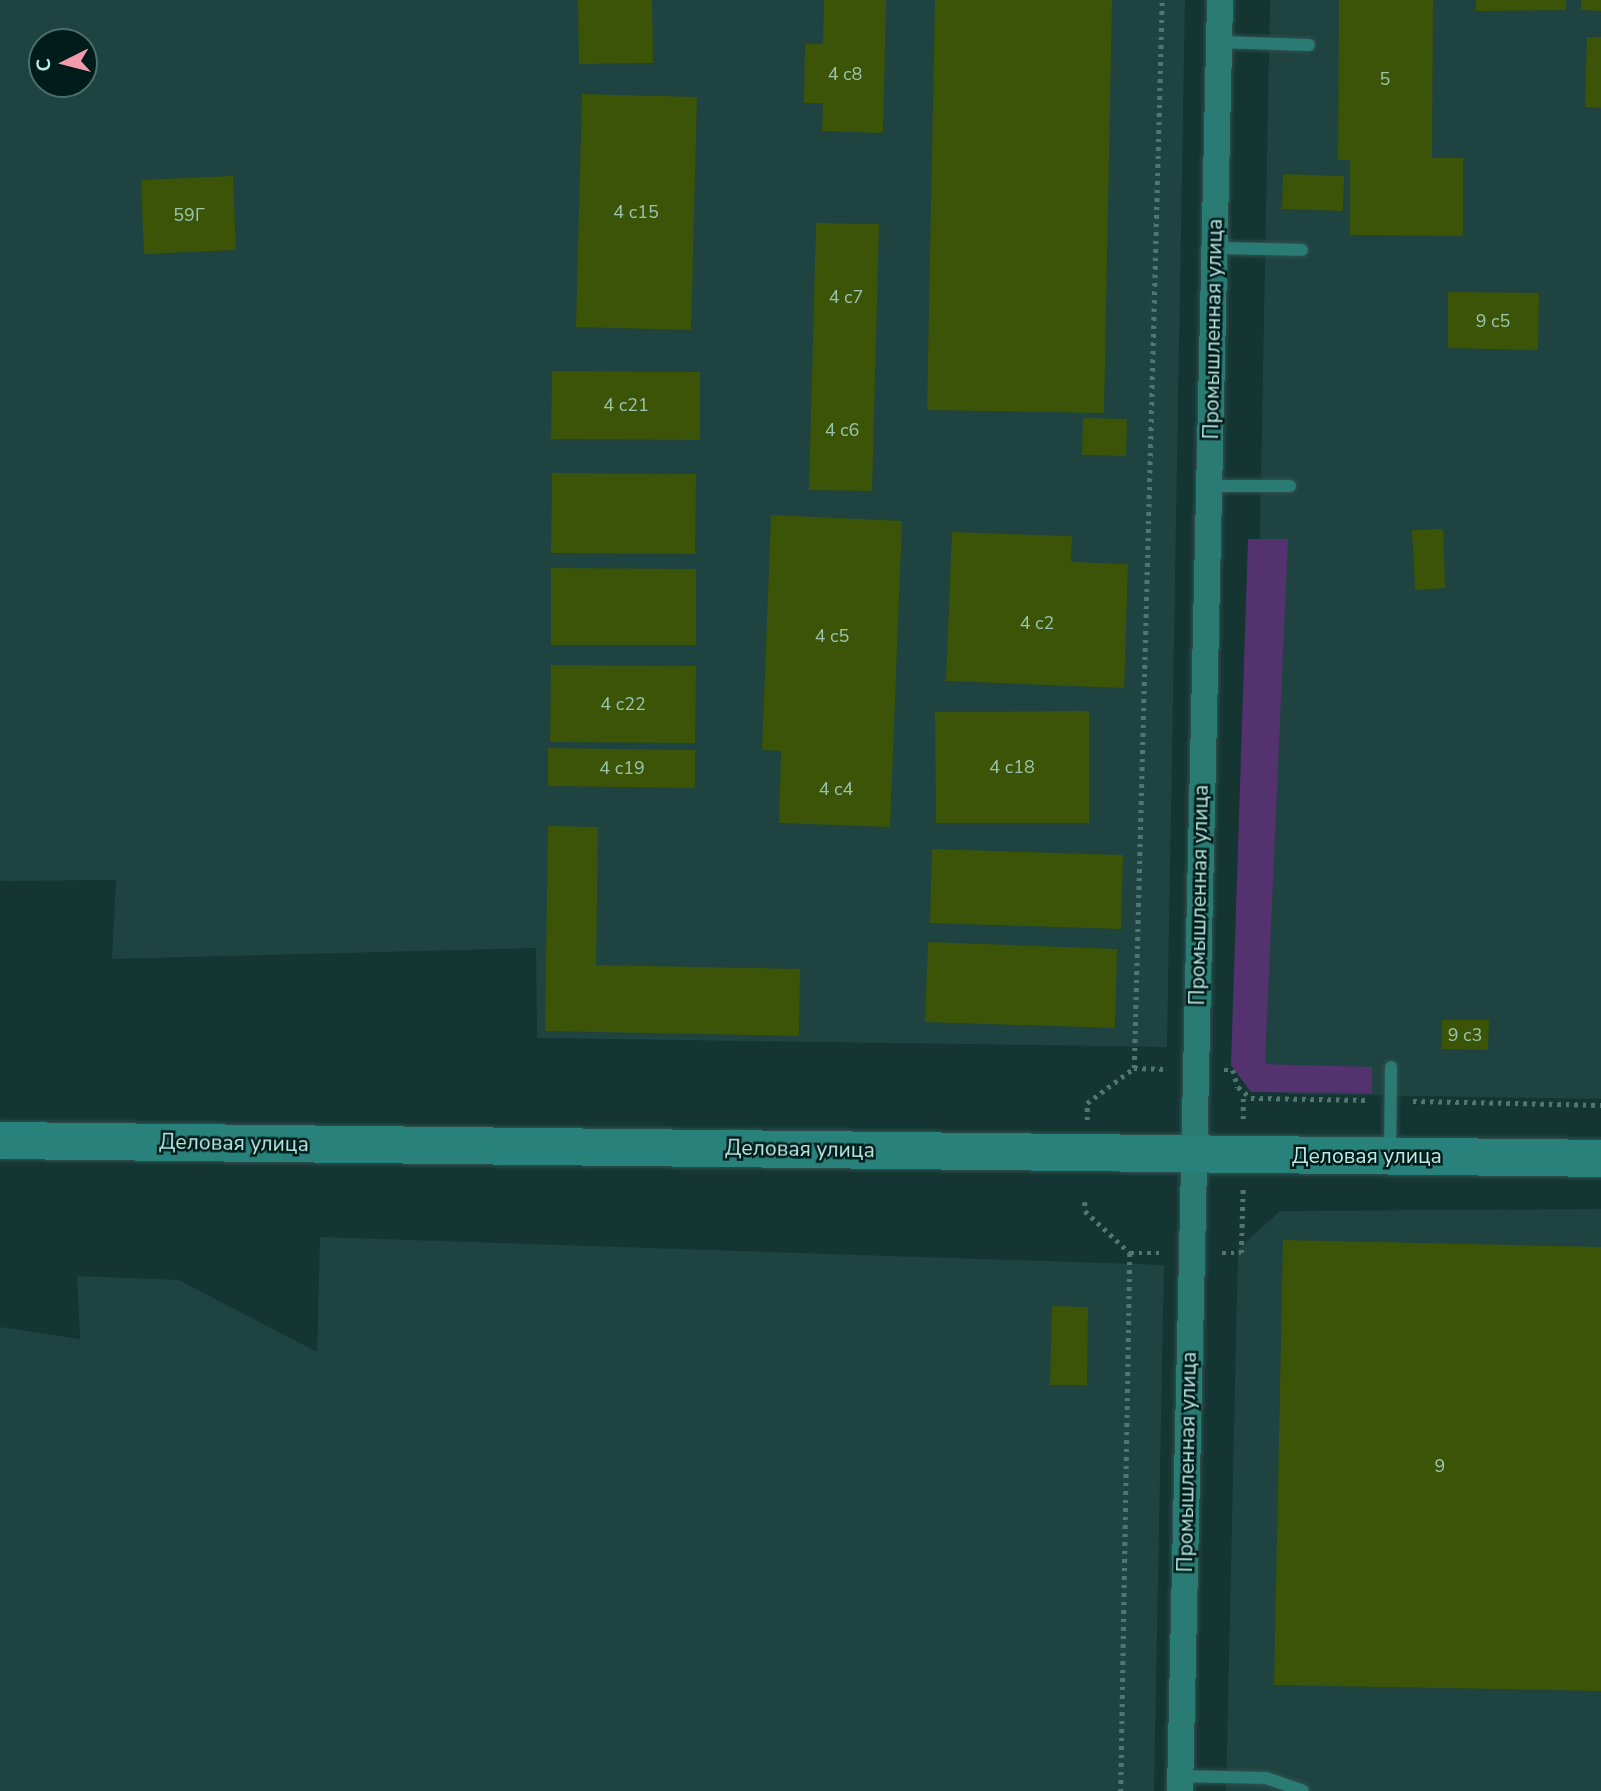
<!DOCTYPE html>
<meta charset="utf-8">
<style>
body{margin:0}
#map{position:relative;width:1601px;height:1791px;overflow:hidden;background:#143532;font-family:"Nunito Sans",sans-serif}
div>[style]{position:absolute}
[style*='--x']{left:calc(var(--x)*1px);top:calc(var(--y)*1px);width:calc(var(--w)*1px);rotate:calc(var(--a)*1deg)}
.built>*{inset:0;background:#1e4340}
.green>*{inset:0;background:#543270}
.building>*{inset:0;background:#3b5408}
.path>*{height:4.5px;margin-top:-2.25px;transform-origin:0;background:repeating-linear-gradient(90deg,#507672 0 3.5px,transparent 0 8.5px)}
.roads{filter:drop-shadow(0 0 2px #31524f) drop-shadow(0 0 2px #31524f)}
.lane>*{height:12px;margin:-6px;padding:0 6px;transform-origin:6px;border-radius:6px;background:#297b74}
.street>*{height:26px;margin:-13px;padding:0 13px;transform-origin:13px;border-radius:13px;background:#297b74}
.secondary>*{height:37px;margin:-18.5px;padding:0 18.5px;transform-origin:18.5px;border-radius:18.5px;background:#28827b}
span{translate:-50% -50%;white-space:nowrap;text-align:center;line-height:1.15;-webkit-text-stroke:5px #001c1a;paint-order:stroke}
.number-label{font-size:18px;color:#9cc5ae}
.number-label span{-webkit-text-stroke-width:0}
.street-label{font-size:21px;color:#bcebe5}
.north{position:absolute;left:28px;top:28px;width:70px;height:70px;box-sizing:border-box;background:#001c1a;border:2px solid #4b6f6b;border-radius:50%;rotate:264deg;font-size:19px;font-weight:700;line-height:28px;text-align:center;color:#bcebe5}
.north::after{content:'';display:block;margin:auto;width:24px;height:32px;background:#f39aab;clip-path:polygon(50% 0,100% 100%,50% 72%,0 100%)}
</style>
<div id="map">
<div class="built">
<div style="clip-path:polygon(evenodd,0 0,1185px 0,1167px 1047px,537px 1038px,536px 948px,112px 959px,116px 880px,0 881px,0 0,42px 42px,84px 42px,84px 84px,42px 84px,42px 42px)"></div>
<div style="clip-path:polygon(1270px 0,1601px 0,1601px 1099px,1291px 1094px,1259px 1085px,1250px 1051px)"></div>
<div style="clip-path:polygon(1601px 1209px,1601px 1791px,1226px 1791px,1238px 1249px,1280px 1211px)"></div>
<div style="clip-path:polygon(320px 1237px,1164px 1265px,1154px 1791px,0 1791px,0 1327px,80px 1339px,77px 1276px,179px 1280px,317px 1352px)"></div>
</div>
<div class="green">
<div style="clip-path:polygon(1248px 539px,1288px 539px,1265px 1064px,1372px 1067px,1372px 1093px,1251px 1092px,1231px 1065px)"></div>
</div>
<div class="building">
<div style="clip-path:polygon(578px 0,652px 0,653px 63px,579px 64px)"></div>
<div style="clip-path:polygon(824px 0,886px 0,883px 133px,822px 131px,823px 103px,804px 103px,805px 44px,823px 44px)"></div>
<div style="clip-path:polygon(935px 0,1112px 0,1104px 413px,927px 410px)"></div>
<div style="clip-path:polygon(1339px 0,1433px 0,1432px 158px,1463px 158px,1463px 236px,1350px 235px,1350px 160px,1338px 160px)"></div>
<div style="clip-path:polygon(1476px 0,1566px 0,1566px 10px,1476px 11px)"></div>
<div style="clip-path:polygon(1581px 0,1601px 0,1601px 11px,1581px 10px)"></div>
<div style="clip-path:polygon(1587px 37px,1601px 37px,1601px 108px,1585px 107px)"></div>
<div style="clip-path:polygon(582px 94px,697px 97px,691px 330px,576px 327px)"></div>
<div style="clip-path:polygon(1283px 174px,1344px 176px,1343px 211px,1282px 209px)"></div>
<div style="clip-path:polygon(233px 176px,236px 250px,144px 254px,141px 180px)"></div>
<div style="clip-path:polygon(816px 223px,879px 224px,872px 491px,809px 490px)"></div>
<div style="clip-path:polygon(1448px 292px,1539px 293px,1538px 350px,1448px 348px)"></div>
<div style="clip-path:polygon(552px 371px,700px 372px,700px 440px,551px 439px)"></div>
<div style="clip-path:polygon(1083px 418px,1127px 419px,1126px 456px,1082px 455px)"></div>
<div style="clip-path:polygon(552px 473px,696px 474px,695px 554px,551px 553px)"></div>
<div style="clip-path:polygon(771px 515px,902px 521px,890px 827px,779px 823px,781px 751px,762px 750px)"></div>
<div style="clip-path:polygon(1443px 529px,1445px 588px,1415px 590px,1412px 530px)"></div>
<div style="clip-path:polygon(952px 532px,1072px 536px,1071px 562px,1128px 564px,1124px 688px,946px 681px)"></div>
<div style="clip-path:polygon(551px 568px,696px 569px,696px 645px,551px 645px)"></div>
<div style="clip-path:polygon(551px 665px,696px 666px,695px 743px,550px 742px)"></div>
<div style="clip-path:polygon(1089px 711px,1089px 823px,936px 823px,935px 712px)"></div>
<div style="clip-path:polygon(548px 748px,695px 750px,695px 788px,548px 786px)"></div>
<div style="clip-path:polygon(548px 826px,598px 827px,596px 965px,800px 969px,799px 1036px,545px 1031px)"></div>
<div style="clip-path:polygon(932px 849px,1123px 855px,1121px 929px,930px 923px)"></div>
<div style="clip-path:polygon(928px 942px,1117px 949px,1115px 1028px,925px 1022px)"></div>
<div style="clip-path:polygon(1442px 1020px,1489px 1020px,1488px 1050px,1442px 1049px)"></div>
<div style="clip-path:polygon(1283px 1240px,1601px 1247px,1601px 1691px,1274px 1685px)"></div>
<div style="clip-path:polygon(1052px 1306px,1088px 1307px,1087px 1385px,1050px 1385px)"></div>
</div>
<div class="path">
<div style="--x:1134;--y:1068;--w:32;--a:2"></div>
<div style="--x:1224;--y:1070;--w:9;--a:0"></div>
<div style="--x:1233;--y:1070;--w:18;--a:74"></div>
<div style="--x:1238;--y:1087;--w:17;--a:40"></div>
<div style="--x:1251;--y:1098;--w:118;--a:1"></div>
<div style="--x:1413;--y:1101;--w:188;--a:1.2"></div>
<div style="--x:1243;--y:1119;--w:23;--a:-90"></div>
<div style="--x:1087;--y:1120;--w:17;--a:-90"></div>
<div style="--x:1087;--y:1103;--w:59;--a:-36.7"></div>
<div style="--x:1134;--y:1068;--w:1068;--a:-88.5"></div>
<div style="--x:1085;--y:1202;--w:9;--a:90"></div>
<div style="--x:1085;--y:1211;--w:62;--a:43"></div>
<div style="--x:1130;--y:1253;--w:538;--a:90.96"></div>
<div style="--x:1130;--y:1253;--w:34;--a:0"></div>
<div style="--x:1222;--y:1253;--w:19;--a:0"></div>
<div style="--x:1241;--y:1253;--w:66;--a:-88.3"></div>
</div>
<div class="roads">
<div class="lane">
<div style="--x:1219;--y:42;--w:90;--a:1.9"></div>
<div style="--x:1215;--y:248;--w:87;--a:1.3"></div>
<div style="--x:1209;--y:486;--w:81;--a:0"></div>
<div style="--x:1390;--y:1154;--w:87;--a:-89.3"></div>
<div style="--x:1180;--y:1776;--w:86;--a:1.3"></div>
<div style="--x:1266;--y:1778;--w:39;--a:19"></div>
</div>
<div class="street">
<div style="--x:1180;--y:1791;--w:1791;--a:-88.72"></div>
</div>
<div class="secondary">
<div style="--x:0;--y:1140;--w:1601;--a:0.64"></div>
</div>
</div>
<div class="number-label">
<span style="left:845px;top:74px">4 с8</span>
<span style="left:1385px;top:79px">5</span>
<span style="left:636px;top:212px">4 с15</span>
<span style="left:189px;top:215px">59Г</span>
<span style="left:846px;top:297px">4 с7</span>
<span style="left:1493px;top:321px">9 с5</span>
<span style="left:626px;top:405px">4 с21</span>
<span style="left:842px;top:430px">4 с6</span>
<span style="left:1037px;top:623px">4 с2</span>
<span style="left:832px;top:636px">4 с5</span>
<span style="left:623px;top:704px">4 с22</span>
<span style="left:1012px;top:767px">4 с18</span>
<span style="left:622px;top:768px">4 с19</span>
<span style="left:836px;top:789px">4 с4</span>
<span style="left:1465px;top:1035px">9 с3</span>
<span style="left:1440px;top:1466px">9</span>
</div>
<div class="street-label">
<span style="left:1213px;top:329px;rotate:-89deg">Промышленная улица</span>
<span style="left:1199px;top:895px;rotate:-89deg">Промышленная улица</span>
<span style="left:234px;top:1143px;rotate:1deg">Деловая улица</span>
<span style="left:800px;top:1149px;rotate:1deg">Деловая улица</span>
<span style="left:1367px;top:1156px">Деловая улица</span>
<span style="left:1187px;top:1462px;rotate:-89deg">Промышленная улица</span>
</div>
<div class="north">С</div>
</div>
